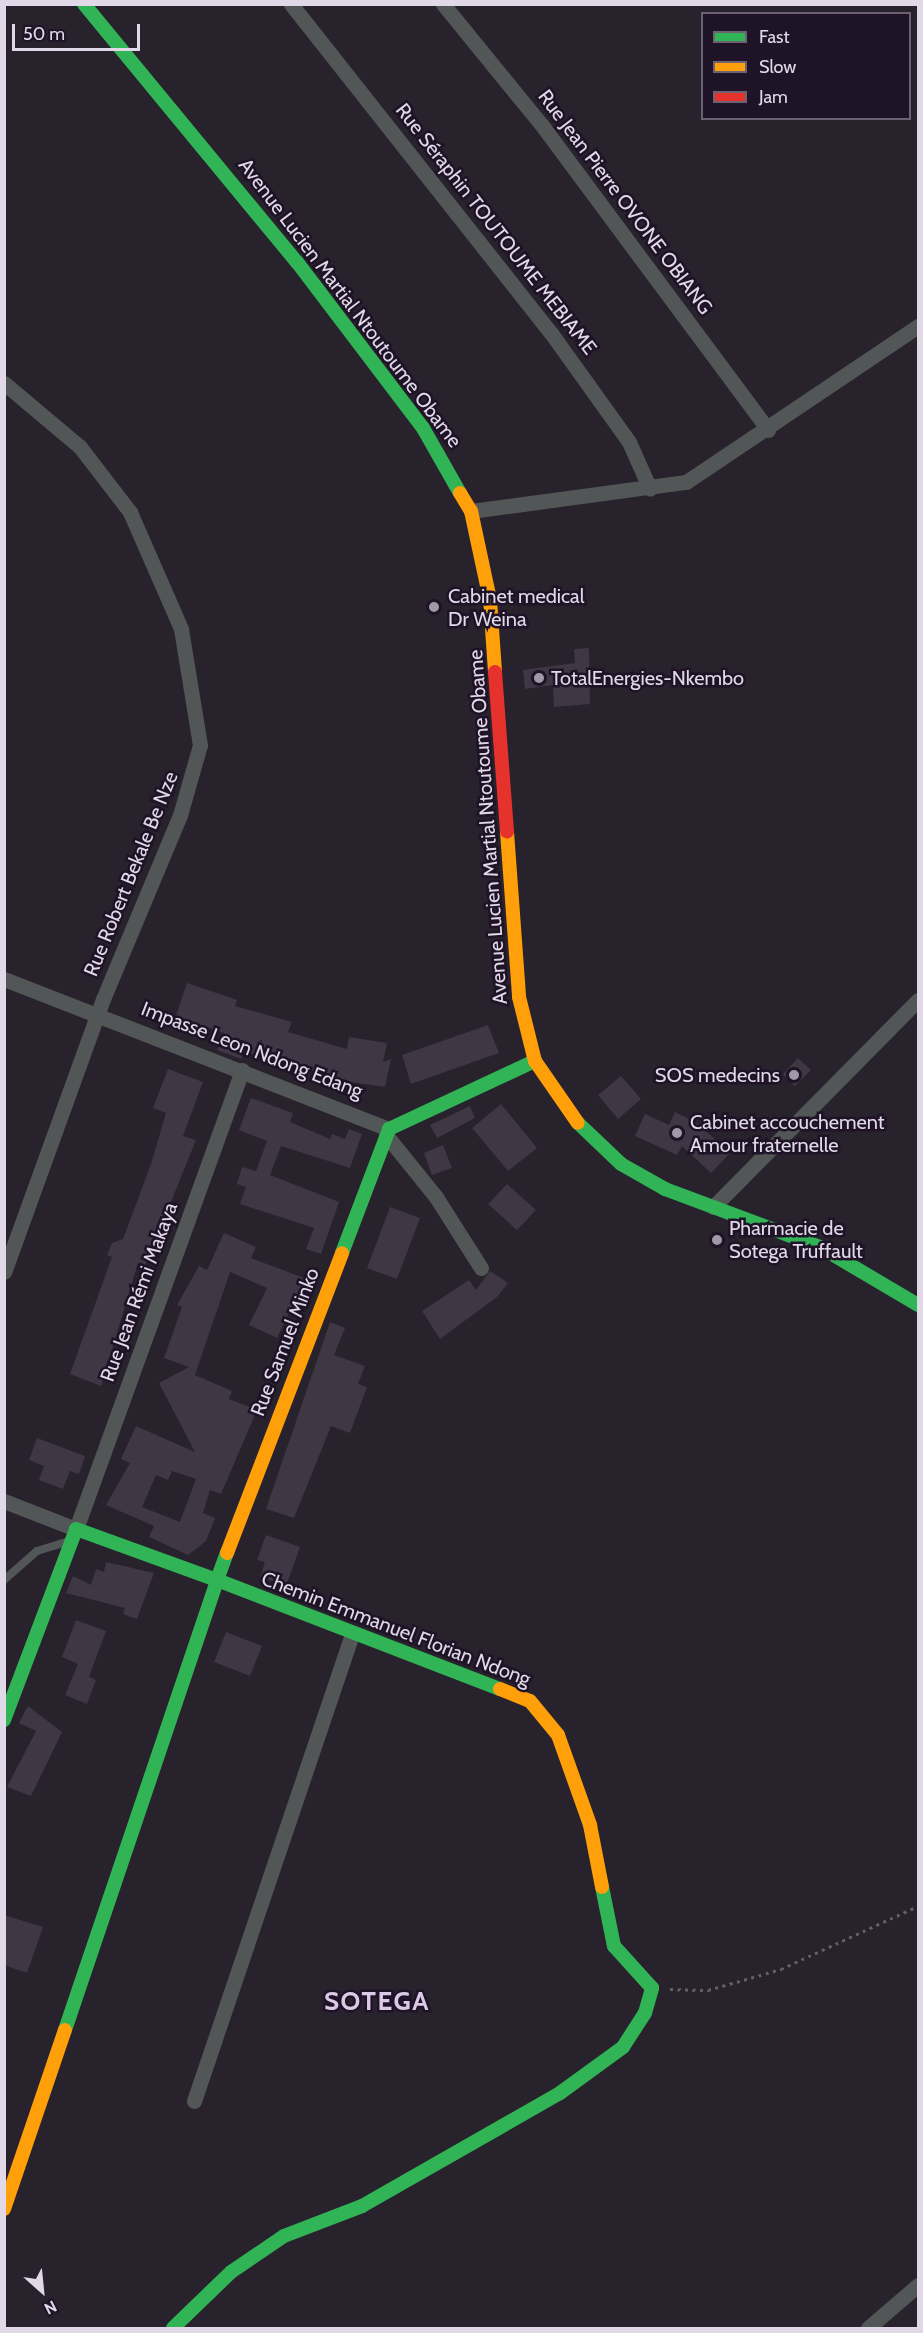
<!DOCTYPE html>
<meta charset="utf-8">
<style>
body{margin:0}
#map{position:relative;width:923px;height:2333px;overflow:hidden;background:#28222c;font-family:Cabin,sans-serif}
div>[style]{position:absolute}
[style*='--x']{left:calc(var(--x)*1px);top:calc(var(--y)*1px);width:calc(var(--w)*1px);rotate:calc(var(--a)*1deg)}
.building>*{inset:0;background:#3f3744}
.path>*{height:3px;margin-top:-1.5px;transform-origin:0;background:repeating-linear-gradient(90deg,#606164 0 3px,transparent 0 7.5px)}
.lane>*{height:8px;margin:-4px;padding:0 4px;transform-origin:4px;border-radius:4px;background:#525656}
.street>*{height:15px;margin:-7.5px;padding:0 7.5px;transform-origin:7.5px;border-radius:7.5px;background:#525656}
.fast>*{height:14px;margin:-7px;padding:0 7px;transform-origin:7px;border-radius:7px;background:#30b455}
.slow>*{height:14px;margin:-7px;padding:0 7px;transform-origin:7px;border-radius:7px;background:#ff9f0a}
.jam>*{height:14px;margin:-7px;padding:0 7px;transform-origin:7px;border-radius:7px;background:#e5322d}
.dots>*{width:16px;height:16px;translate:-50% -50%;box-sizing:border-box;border:3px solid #1f1327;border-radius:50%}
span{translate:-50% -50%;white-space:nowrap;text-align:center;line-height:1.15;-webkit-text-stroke:5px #1f1327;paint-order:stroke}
.street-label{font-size:20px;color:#e1d9e7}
.poi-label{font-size:20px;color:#e1d9e7}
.left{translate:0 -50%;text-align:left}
.right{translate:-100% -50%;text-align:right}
.district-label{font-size:26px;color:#dacae6;font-weight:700;letter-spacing:1.5px}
.frame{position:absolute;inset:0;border:6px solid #e1d9e7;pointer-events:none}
.legend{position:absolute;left:701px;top:12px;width:210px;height:108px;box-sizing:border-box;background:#1f1327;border:2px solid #6d6274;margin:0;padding:8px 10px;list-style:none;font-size:18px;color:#e1d9e7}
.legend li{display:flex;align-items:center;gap:12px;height:30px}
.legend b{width:30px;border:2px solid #6d6274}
.north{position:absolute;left:12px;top:2261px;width:60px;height:60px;-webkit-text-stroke:4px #1f1327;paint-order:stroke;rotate:153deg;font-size:16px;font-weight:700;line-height:24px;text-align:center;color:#e1d9e7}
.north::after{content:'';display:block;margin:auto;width:21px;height:27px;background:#e1d9e7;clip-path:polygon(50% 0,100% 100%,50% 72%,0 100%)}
.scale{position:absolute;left:12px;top:24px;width:128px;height:27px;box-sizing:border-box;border:3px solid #e1d9e7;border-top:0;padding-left:8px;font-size:18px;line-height:21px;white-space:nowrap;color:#e1d9e7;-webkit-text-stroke:4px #1f1327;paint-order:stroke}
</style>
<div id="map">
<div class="building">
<div style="clip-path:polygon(589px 648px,590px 704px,554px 707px,553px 685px,525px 689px,523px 670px,575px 663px,574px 649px)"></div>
<div style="clip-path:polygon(187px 983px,237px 1000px,235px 1006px,292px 1022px,288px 1032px,347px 1049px,349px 1037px,387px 1043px,383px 1062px,391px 1059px,385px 1087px,335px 1080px,279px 1057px,277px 1063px,243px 1051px,241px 1059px,217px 1050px,224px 1033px,176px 1016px)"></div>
<div style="clip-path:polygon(488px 1025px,499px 1053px,411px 1084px,402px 1055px)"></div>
<div style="clip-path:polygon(798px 1058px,811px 1070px,795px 1086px,783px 1074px)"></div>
<div style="clip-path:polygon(168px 1069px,203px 1082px,183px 1136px,196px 1140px,145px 1266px,138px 1263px,101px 1386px,70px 1374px,112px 1257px,107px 1255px,112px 1243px,123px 1239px,151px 1164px,166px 1113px,153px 1108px)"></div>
<div style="clip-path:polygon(621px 1076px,641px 1099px,618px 1119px,598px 1095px)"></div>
<div style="clip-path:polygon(251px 1098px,293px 1113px,290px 1122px,330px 1139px,332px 1134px,345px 1139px,349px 1129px,362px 1134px,350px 1168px,281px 1146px,270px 1175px,339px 1202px,321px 1254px,306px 1249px,314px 1228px,240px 1204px,246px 1187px,237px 1184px,242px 1167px,256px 1171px,267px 1141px,239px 1130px)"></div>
<div style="clip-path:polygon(501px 1104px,537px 1148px,508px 1171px,472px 1128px)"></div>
<div style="clip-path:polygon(470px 1106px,475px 1118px,437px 1138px,430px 1125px)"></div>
<div style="clip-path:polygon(675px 1112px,697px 1123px,730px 1153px,711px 1173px,682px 1146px,677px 1155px,635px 1136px,645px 1114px,669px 1125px)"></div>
<div style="clip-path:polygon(443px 1145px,452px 1168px,432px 1175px,424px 1153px)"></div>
<div style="clip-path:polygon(507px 1184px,536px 1210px,517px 1230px,488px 1204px)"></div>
<div style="clip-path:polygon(390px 1207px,420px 1218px,397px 1279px,367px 1268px)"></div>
<div style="clip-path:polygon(evenodd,224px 1233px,256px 1247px,251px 1258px,312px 1281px,305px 1302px,296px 1298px,277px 1338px,249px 1325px,267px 1288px,230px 1272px,195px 1375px,232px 1391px,229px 1399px,257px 1410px,221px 1494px,210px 1490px,203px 1513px,215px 1518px,206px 1541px,188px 1555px,149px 1537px,154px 1526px,106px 1505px,130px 1463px,121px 1459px,136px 1426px,195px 1452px,159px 1383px,189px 1367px,164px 1358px,182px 1307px,177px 1305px,199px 1266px,207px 1270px,224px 1233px,172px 1471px,196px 1479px,180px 1522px,142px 1507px,156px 1475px,168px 1480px,172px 1471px)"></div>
<div style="clip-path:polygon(490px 1271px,508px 1283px,497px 1297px,440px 1339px,422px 1311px,469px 1280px,476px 1290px)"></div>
<div style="clip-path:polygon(330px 1322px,345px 1328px,334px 1355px,365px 1366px,358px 1384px,367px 1387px,350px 1433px,331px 1426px,294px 1518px,266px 1509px)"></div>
<div style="clip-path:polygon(37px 1438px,85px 1456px,79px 1474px,70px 1471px,63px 1489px,39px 1480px,44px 1466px,29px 1460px)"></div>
<div style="clip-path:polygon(266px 1535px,300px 1547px,286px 1586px,260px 1577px,265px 1562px,257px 1560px)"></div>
<div style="clip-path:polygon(106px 1562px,154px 1573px,137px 1619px,123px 1614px,125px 1608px,66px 1593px,73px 1576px,91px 1585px,96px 1569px,104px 1572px)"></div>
<div style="clip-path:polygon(76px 1620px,106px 1631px,89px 1677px,96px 1680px,87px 1704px,65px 1695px,78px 1664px,62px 1657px)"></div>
<div style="clip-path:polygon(226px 1632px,262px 1646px,250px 1676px,214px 1662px)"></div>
<div style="clip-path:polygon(28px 1706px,62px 1732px,31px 1796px,7px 1787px,36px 1731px,19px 1723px)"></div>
<div style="clip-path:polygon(4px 1915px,43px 1927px,27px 1973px,4px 1965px)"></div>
</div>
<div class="path">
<div style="--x:670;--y:1989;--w:38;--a:2"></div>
<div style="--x:708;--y:1990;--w:76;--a:-16"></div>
<div style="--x:781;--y:1969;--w:151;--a:-24.7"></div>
</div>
<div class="lane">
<div style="--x:4;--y:1580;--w:44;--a:-41.3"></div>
<div style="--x:37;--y:1551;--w:31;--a:-17"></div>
</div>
<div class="street">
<div style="--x:291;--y:4;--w:419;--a:51.7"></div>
<div style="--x:551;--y:333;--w:134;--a:54.4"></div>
<div style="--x:629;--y:442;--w:51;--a:65.9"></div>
<div style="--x:443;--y:4;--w:155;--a:50.8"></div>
<div style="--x:541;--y:124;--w:381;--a:53.4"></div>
<div style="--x:4;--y:383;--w:99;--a:40.1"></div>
<div style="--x:80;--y:447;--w:82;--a:52.4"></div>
<div style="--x:130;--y:512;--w:128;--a:66.4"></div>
<div style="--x:181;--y:629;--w:118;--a:80.7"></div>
<div style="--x:200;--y:745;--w:73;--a:105.9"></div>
<div style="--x:180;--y:815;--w:199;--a:112.7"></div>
<div style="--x:103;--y:999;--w:290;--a:109.9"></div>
<div style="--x:471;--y:511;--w:217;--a:-7.7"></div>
<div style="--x:686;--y:482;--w:280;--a:-33.9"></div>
<div style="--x:4;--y:979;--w:413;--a:21.3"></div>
<div style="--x:386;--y:1135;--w:80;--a:51.1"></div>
<div style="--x:436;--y:1197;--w:84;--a:57.6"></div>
<div style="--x:713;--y:1207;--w:291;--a:-45.3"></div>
<div style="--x:4;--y:1501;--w:77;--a:21.3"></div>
<div style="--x:76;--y:1529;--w:488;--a:-70.1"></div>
<div style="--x:194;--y:2101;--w:492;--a:-71.3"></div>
<div style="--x:868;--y:2328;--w:66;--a:-40.7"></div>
</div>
<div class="fast">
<div style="--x:84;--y:4;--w:335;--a:50.5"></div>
<div style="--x:297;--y:262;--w:208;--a:52.8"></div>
<div style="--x:423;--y:428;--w:75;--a:60.4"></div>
<div style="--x:578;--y:1123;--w:59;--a:43.6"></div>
<div style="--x:621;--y:1164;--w:51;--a:29.6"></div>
<div style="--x:665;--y:1189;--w:165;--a:20.5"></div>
<div style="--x:820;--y:1247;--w:114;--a:30.6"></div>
<div style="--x:342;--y:1253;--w:133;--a:-69.2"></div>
<div style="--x:389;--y:1129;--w:161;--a:-25"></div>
<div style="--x:4;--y:1720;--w:204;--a:-69.3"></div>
<div style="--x:76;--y:1529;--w:150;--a:19.9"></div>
<div style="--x:217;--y:1580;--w:29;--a:-70"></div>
<div style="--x:65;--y:2030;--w:475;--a:-71.3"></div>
<div style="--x:217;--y:1580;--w:303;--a:21.1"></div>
<div style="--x:173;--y:2328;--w:81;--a:-44"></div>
<div style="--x:231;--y:2272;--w:64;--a:-34.2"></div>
<div style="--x:284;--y:2236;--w:84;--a:-21"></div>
<div style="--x:362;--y:2206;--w:228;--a:-29.7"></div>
<div style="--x:560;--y:2093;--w:78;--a:-36.1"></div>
<div style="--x:623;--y:2047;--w:40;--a:-57.1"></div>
<div style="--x:645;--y:2013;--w:26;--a:-74"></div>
<div style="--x:652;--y:1988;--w:57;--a:-132.1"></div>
<div style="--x:614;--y:1946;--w:60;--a:-101.5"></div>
</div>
<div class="slow">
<div style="--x:460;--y:493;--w:21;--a:59"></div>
<div style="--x:471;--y:511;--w:91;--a:77.9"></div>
<div style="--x:490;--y:600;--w:72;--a:86"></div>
<div style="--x:507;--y:832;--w:165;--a:85.8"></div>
<div style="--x:519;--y:997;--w:66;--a:76"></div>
<div style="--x:535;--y:1061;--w:75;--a:55.3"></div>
<div style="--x:227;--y:1553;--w:321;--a:-69"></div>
<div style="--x:500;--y:1689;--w:32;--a:22"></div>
<div style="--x:530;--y:1701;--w:44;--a:50.5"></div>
<div style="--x:558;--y:1735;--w:96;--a:70.4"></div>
<div style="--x:590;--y:1825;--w:63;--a:79"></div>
<div style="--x:4;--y:2209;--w:189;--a:-71.2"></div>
</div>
<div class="jam">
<div style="--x:495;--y:672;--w:160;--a:85.7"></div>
</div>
<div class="dots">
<div style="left:434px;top:607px;background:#a099a6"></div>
<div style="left:539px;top:678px;background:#a099a6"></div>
<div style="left:794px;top:1075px;background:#a099a6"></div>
<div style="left:677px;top:1133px;background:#a099a6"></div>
<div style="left:717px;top:1240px;background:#a099a6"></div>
</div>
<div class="street-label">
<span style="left:625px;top:202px;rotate:53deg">Rue Jean Pierre OVONE OBIANG</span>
<span style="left:496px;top:229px;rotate:52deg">Rue Séraphin TOUTOUME MEBIAME</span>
<span style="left:350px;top:303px;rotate:53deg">Avenue Lucien Martial Ntoutoume Obame</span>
<span style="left:488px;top:827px;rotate:-94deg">Avenue Lucien Martial Ntoutoume Obame</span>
<span style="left:131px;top:874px;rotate:-68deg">Rue Robert Bekale Be Nze</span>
<span style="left:252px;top:1050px;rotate:21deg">Impasse Leon Ndong Edang</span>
<span style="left:139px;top:1292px;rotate:-70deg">Rue Jean Rémi Makaya</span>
<span style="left:285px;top:1342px;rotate:-69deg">Rue Samuel Minko</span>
<span style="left:396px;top:1629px;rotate:21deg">Chemin Emmanuel Florian Ndong</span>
</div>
<div class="poi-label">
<span class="left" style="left:448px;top:608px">Cabinet medical<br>Dr Weina</span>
<span class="left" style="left:551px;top:678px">TotalEnergies-Nkembo</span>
<span class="right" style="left:780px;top:1075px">SOS medecins</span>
<span class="left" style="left:690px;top:1134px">Cabinet accouchement<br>Amour fraternelle</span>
<span class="left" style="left:729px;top:1240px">Pharmacie de<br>Sotega Truffault</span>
</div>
<div class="district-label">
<span style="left:377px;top:2002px">SOTEGA</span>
</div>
<div class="frame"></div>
<ul class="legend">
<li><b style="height:8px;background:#30b455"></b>Fast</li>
<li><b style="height:8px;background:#ff9f0a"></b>Slow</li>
<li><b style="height:8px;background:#e5322d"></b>Jam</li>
</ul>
<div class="north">N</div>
<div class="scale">50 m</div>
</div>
